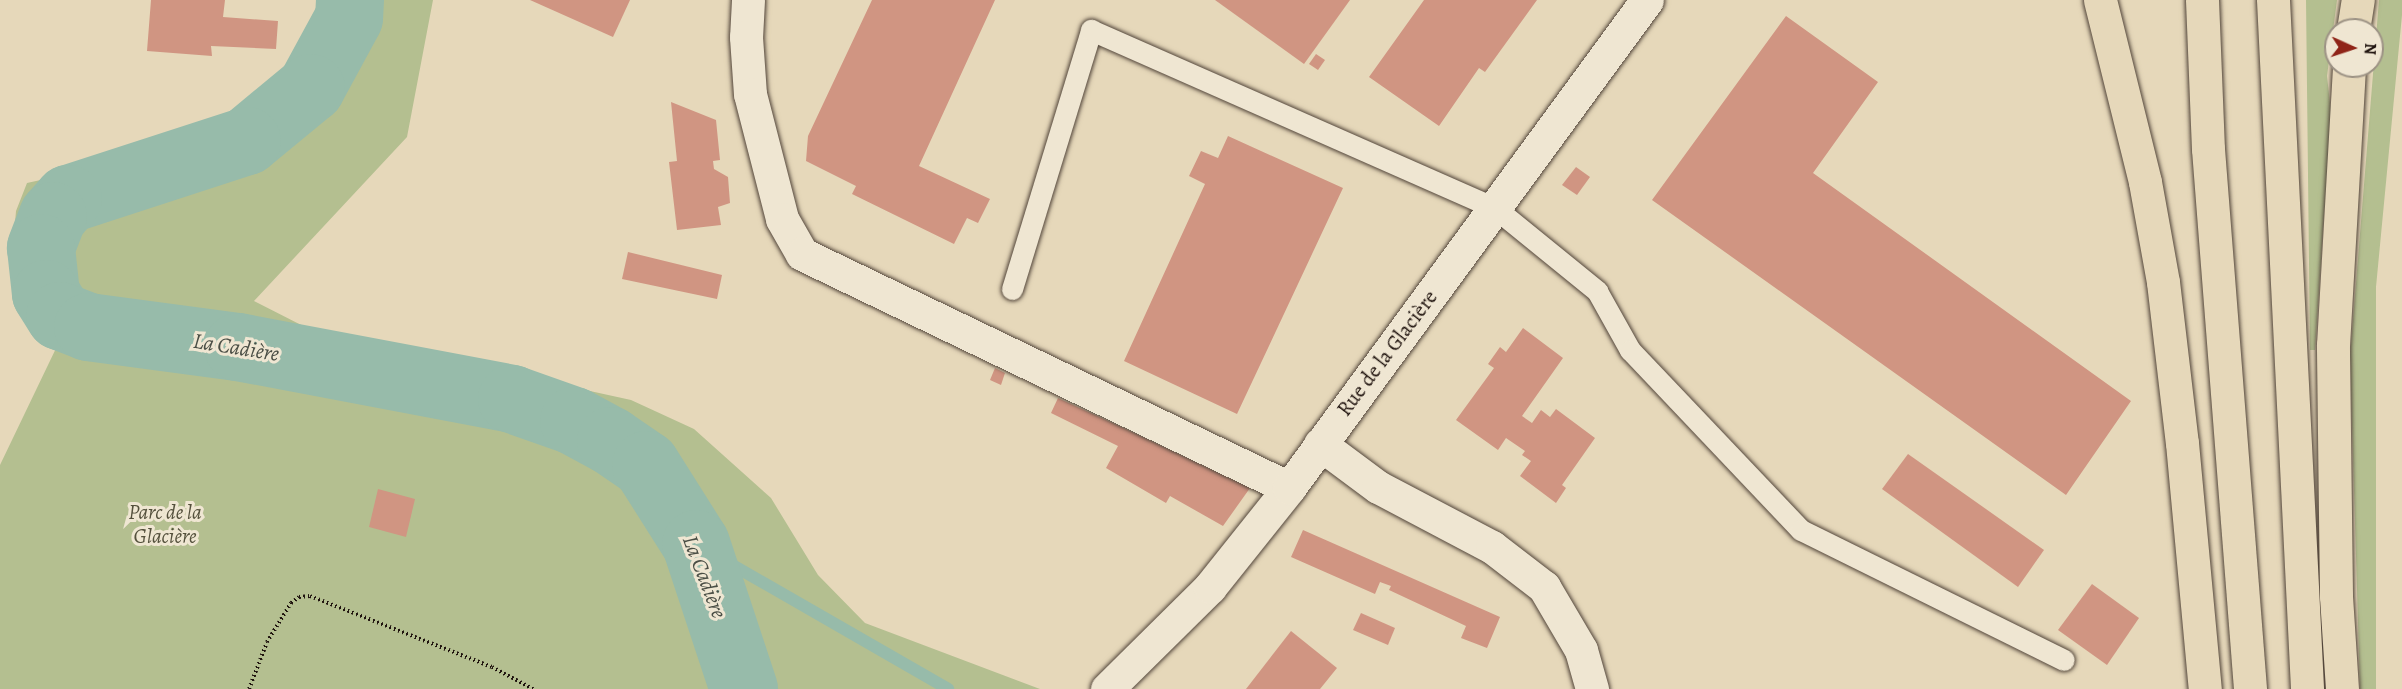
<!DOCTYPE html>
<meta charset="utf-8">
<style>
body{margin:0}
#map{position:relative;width:2402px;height:689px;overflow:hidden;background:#e6d8ba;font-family:Alegreya,serif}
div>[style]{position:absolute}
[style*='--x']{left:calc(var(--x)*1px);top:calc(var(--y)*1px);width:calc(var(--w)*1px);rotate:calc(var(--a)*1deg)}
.green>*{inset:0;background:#b4bf90}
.stream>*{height:12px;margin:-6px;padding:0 6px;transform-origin:6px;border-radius:6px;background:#97bbaa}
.river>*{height:68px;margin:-34px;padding:0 34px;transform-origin:34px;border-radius:34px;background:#97bbaa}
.building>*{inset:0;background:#d09582}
.path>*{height:4px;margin-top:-2px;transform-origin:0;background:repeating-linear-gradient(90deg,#20140f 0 1.5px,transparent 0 4.5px)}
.roads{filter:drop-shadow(0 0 2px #52453a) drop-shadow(0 0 2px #52453a)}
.lane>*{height:21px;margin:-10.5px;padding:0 10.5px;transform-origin:10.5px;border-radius:10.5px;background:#efe6d2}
.street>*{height:33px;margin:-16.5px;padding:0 16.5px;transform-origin:16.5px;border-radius:16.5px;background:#efe6d2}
.secondary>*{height:33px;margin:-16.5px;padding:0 16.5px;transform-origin:16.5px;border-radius:16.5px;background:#efe6d2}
.highway>*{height:33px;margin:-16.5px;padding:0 16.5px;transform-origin:16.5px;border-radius:16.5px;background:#e6d8ba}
span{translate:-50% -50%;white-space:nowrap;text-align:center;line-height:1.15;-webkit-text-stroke:6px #efe6d2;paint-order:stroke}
.street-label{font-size:21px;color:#20140f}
.park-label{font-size:21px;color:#54503c;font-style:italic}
.water-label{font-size:22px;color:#4a4e45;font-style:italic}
.north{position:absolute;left:2324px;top:18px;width:60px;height:60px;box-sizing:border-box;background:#efe6d2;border:2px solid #9c9284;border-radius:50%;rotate:93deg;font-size:16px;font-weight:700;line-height:24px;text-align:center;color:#20140f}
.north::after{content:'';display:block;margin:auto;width:21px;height:27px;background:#8f2418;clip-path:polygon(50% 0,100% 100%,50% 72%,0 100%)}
</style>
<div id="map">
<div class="green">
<div style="clip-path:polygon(327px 0,433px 0,407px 137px,254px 301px,311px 330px,631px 400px,694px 429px,771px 498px,818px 575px,865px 623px,1040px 689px,0 689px,0 465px,60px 340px,38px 324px,23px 300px,12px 259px,16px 211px,27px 183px,203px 144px,331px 31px)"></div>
<div style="clip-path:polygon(2306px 0,2337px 0,2327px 76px,2331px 112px,2315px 350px,2310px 350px)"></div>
<div style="clip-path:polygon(2379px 0,2402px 0,2402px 15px,2376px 287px,2376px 689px,2360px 689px,2350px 357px)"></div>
</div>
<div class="stream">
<div style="--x:696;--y:544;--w:291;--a:29.9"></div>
</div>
<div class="river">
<div style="--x:350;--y:0;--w:18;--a:93"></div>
<div style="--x:349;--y:18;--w:80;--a:118.5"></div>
<div style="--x:311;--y:88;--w:83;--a:140.4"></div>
<div style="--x:247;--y:141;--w:188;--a:162"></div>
<div style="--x:68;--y:199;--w:23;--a:131"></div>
<div style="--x:53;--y:216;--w:34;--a:111"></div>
<div style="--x:41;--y:248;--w:46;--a:83.8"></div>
<div style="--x:46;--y:294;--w:26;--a:58"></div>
<div style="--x:60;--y:316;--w:30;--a:21"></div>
<div style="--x:88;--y:327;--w:151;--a:7.6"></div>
<div style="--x:238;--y:347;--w:279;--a:10.7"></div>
<div style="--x:512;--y:399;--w:66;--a:19.5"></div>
<div style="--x:574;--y:421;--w:42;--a:28.4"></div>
<div style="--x:611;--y:441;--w:42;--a:34.4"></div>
<div style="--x:646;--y:465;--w:93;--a:57.7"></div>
<div style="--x:696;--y:544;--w:153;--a:71.7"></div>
</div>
<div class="building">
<div style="clip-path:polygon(151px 0,225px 0,223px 17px,278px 21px,276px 49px,211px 46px,212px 56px,147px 51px)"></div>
<div style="clip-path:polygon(530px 0,630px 0,613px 37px)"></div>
<div style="clip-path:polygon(872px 0,995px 0,919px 166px,990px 199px,978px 223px,967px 218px,954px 244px,852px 194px,856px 186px,806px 161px,808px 136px)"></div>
<div style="clip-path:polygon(1215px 0,1350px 0,1304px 64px)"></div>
<div style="clip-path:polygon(1424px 0,1537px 0,1485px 72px,1479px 68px,1439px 126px,1369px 77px)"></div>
<div style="clip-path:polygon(1786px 16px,1878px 82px,1813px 173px,2131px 401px,2066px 495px,1652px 200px)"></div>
<div style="clip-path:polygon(1316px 54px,1325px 60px,1318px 70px,1309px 64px)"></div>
<div style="clip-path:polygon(671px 102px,716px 120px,720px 160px,713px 161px,714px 169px,728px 177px,730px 203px,718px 207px,721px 225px,677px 230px,669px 162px,677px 161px)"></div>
<div style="clip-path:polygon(1228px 136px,1343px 188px,1237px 414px,1124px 361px,1205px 184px,1189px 176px,1201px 151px,1218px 158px)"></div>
<div style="clip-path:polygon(1576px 167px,1590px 177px,1577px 195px,1562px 185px)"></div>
<div style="clip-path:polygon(628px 252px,722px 275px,717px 299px,622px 279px)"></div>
<div style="clip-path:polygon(1523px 328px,1563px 358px,1522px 416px,1532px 423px,1541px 410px,1550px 417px,1556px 409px,1595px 438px,1562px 485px,1566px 488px,1556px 503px,1520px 476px,1531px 461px,1522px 455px,1525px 451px,1506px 438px,1498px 450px,1456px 420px,1494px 368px,1488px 364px,1500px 347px,1506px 352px)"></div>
<div style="clip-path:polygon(995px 368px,1005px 373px,1001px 385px,990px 380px)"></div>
<div style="clip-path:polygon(1058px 398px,1130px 431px,1250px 488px,1223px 526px,1170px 496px,1166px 503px,1106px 468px,1118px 446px,1051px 413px)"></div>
<div style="clip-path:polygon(1908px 454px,2044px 550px,2018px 587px,1882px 489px)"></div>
<div style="clip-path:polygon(378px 489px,415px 499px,406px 537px,369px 527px)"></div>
<div style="clip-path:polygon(1303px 530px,1500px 617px,1487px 648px,1461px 638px,1466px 626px,1389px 590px,1391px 586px,1380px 582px,1375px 594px,1291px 557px)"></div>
<div style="clip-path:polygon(2092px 584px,2139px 618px,2107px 665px,2058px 630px)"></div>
<div style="clip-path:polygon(1361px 613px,1395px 628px,1388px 645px,1353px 630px)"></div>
<div style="clip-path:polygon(1291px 631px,1337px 668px,1320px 689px,1246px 689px)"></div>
</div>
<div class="path">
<div style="--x:249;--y:689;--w:50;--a:-69"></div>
<div style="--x:267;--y:642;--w:46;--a:-58.4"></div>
<div style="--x:291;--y:603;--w:10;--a:-37"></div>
<div style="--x:299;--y:597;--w:11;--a:-5"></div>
<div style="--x:310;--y:596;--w:195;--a:21.3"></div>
<div style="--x:492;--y:667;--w:47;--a:28.2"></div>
</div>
<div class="roads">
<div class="lane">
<div style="--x:1012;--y:289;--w:271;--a:-73"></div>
<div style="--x:1091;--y:30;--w:441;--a:23.8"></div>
<div style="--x:1495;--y:208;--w:132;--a:39.1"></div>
<div style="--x:1597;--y:291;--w:68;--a:60.8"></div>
<div style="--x:1630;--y:350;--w:248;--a:46.5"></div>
<div style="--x:1801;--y:530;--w:293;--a:26.3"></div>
</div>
<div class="street">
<div style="--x:748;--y:0;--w:37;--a:93"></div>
<div style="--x:746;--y:37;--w:57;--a:86"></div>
<div style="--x:750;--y:94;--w:129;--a:75.6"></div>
<div style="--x:782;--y:219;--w:40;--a:60.3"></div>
<div style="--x:802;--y:254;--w:540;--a:25.66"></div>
<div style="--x:1320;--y:444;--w:72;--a:36.6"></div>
<div style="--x:1378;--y:487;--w:129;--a:27.8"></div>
<div style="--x:1492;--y:547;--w:66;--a:37.6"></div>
<div style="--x:1544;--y:587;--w:73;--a:59.6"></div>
<div style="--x:1581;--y:650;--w:41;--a:74.2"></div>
</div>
<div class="secondary">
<div style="--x:1107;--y:689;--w:145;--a:-44.7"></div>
<div style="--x:1210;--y:587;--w:127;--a:-51.4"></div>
<div style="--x:1289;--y:488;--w:605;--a:-53.74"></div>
</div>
<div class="highway">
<div style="--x:2100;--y:0;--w:187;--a:76.1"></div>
<div style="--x:2145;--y:182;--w:102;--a:79.8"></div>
<div style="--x:2163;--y:282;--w:162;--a:83.3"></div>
<div style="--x:2182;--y:443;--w:247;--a:84.7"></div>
<div style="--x:2202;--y:0;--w:149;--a:87.7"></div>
<div style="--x:2208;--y:149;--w:542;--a:85.55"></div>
<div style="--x:2273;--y:0;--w:690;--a:87.17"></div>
<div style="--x:2353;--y:30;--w:30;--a:-81"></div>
<div style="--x:2342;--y:689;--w:93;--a:-93.7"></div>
<div style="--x:2336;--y:596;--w:251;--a:-90.7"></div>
<div style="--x:2333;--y:345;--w:279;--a:-86.7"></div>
</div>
</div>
<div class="street-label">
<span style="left:1387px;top:353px;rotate:-53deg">Rue de la Glacière</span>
</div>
<div class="park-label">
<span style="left:165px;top:524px">Parc de la<br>Glacière</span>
</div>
<div class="water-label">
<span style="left:236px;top:348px;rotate:9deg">La Cadière</span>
<span style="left:704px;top:577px;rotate:69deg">La Cadière</span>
</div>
<div class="north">N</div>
</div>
